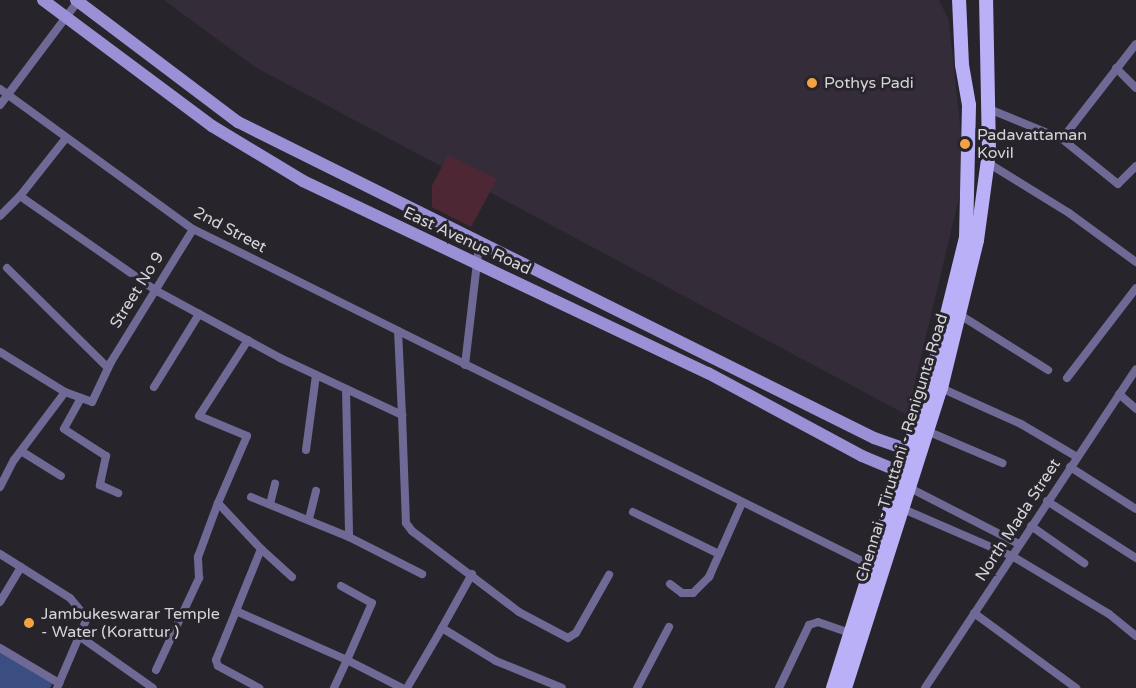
<!DOCTYPE html>
<style>
body{margin:0}
#map{position:relative;width:1136px;height:688px;overflow:hidden;background:#28242b;font-family:"Varela Round",sans-serif}
div>[style]{position:absolute}
[style*='--x']{left:calc(var(--x)*1px);top:calc(var(--y)*1px);width:calc(var(--w)*1px);rotate:calc(var(--a)*1deg)}
.built>*{inset:0;background:#342d39}
.green>*{inset:0;background:#4e2735}
.water>*{inset:0;background:#3a4e81}
.street>*{height:8px;margin:-4px;padding:0 4px;transform-origin:4px;border-radius:4px;background:#6f6a95}
.secondary>*{height:12px;margin:-6px;padding:0 6px;transform-origin:6px;border-radius:6px;background:#9990d5}
.primary>*{height:14px;margin:-7px;padding:0 7px;transform-origin:7px;border-radius:7px;background:#b9b0f8}
.dots>*{width:16px;height:16px;translate:-50% -50%;box-sizing:border-box;border:3px solid #28242b;border-radius:50%}
span{translate:-50% -50%;white-space:nowrap;text-align:center;line-height:1.15;-webkit-text-stroke:6px #28242b;paint-order:stroke}
.poi-label{font-size:16px;color:#d6d4d8}
.left{translate:0 -50%;text-align:left}
.street-label{font-size:16px;color:#d6d4d8}
</style>
<div id="map">
<div class="built">
<div style="clip-path:polygon(164px 0,939px 0,949px 21px,965px 173px,907px 415px,255px 67px)"></div>
</div>
<div class="green">
<div style="clip-path:polygon(448px 155px,497px 179px,471px 227px,432px 207px,432px 186px)"></div>
</div>
<div class="water">
<div style="clip-path:polygon(0 647px,54px 681px,50px 688px,0 688px)"></div>
</div>
<div class="street">
<div style="--x:1116;--y:68;--w:28;--a:45"></div>
<div style="--x:0;--y:89;--w:238;--a:36"></div>
<div style="--x:193;--y:229;--w:756;--a:26.4"></div>
<div style="--x:0;--y:105;--w:130;--a:-53.1"></div>
<div style="--x:989;--y:109;--w:79;--a:22.3"></div>
<div style="--x:1062;--y:139;--w:72;--a:38.8"></div>
<div style="--x:1118;--y:184;--w:25;--a:-45"></div>
<div style="--x:66;--y:138;--w:74;--a:128.4"></div>
<div style="--x:20;--y:196;--w:165;--a:34.8"></div>
<div style="--x:155;--y:290;--w:142;--a:28.5"></div>
<div style="--x:280;--y:358;--w:135;--a:25"></div>
<div style="--x:402;--y:415;--w:84;--a:-92.7"></div>
<div style="--x:1062;--y:139;--w:120;--a:-52.1"></div>
<div style="--x:988;--y:163;--w:95;--a:31.7"></div>
<div style="--x:1069;--y:213;--w:83;--a:36.2"></div>
<div style="--x:0;--y:216;--w:28;--a:-45"></div>
<div style="--x:7;--y:268;--w:142;--a:44.7"></div>
<div style="--x:960;--y:315;--w:104;--a:32"></div>
<div style="--x:248;--y:340;--w:90;--a:122.8"></div>
<div style="--x:199;--y:416;--w:52;--a:22.6"></div>
<div style="--x:247;--y:436;--w:73;--a:113.4"></div>
<div style="--x:218;--y:503;--w:63;--a:46.9"></div>
<div style="--x:0;--y:352;--w:76;--a:31.6"></div>
<div style="--x:65;--y:392;--w:29;--a:20"></div>
<div style="--x:92;--y:402;--w:44;--a:-64.6"></div>
<div style="--x:111;--y:362;--w:156;--a:-58.3"></div>
<div style="--x:465;--y:365;--w:121;--a:-83.3"></div>
<div style="--x:1067;--y:378;--w:113;--a:-52.5"></div>
<div style="--x:154;--y:387;--w:86;--a:-58.3"></div>
<div style="--x:941;--y:388;--w:88;--a:24.2"></div>
<div style="--x:1021;--y:424;--w:65;--a:30.5"></div>
<div style="--x:346;--y:389;--w:148;--a:88.8"></div>
<div style="--x:1119;--y:394;--w:23;--a:41"></div>
<div style="--x:81;--y:398;--w:35;--a:119"></div>
<div style="--x:64;--y:429;--w:50;--a:32.7"></div>
<div style="--x:106;--y:456;--w:30;--a:102"></div>
<div style="--x:100;--y:485;--w:20;--a:24"></div>
<div style="--x:402;--y:415;--w:108;--a:87.9"></div>
<div style="--x:406;--y:523;--w:10;--a:53"></div>
<div style="--x:412;--y:531;--w:134;--a:37.1"></div>
<div style="--x:519;--y:612;--w:55;--a:28"></div>
<div style="--x:568;--y:638;--w:9;--a:-32"></div>
<div style="--x:576;--y:633;--w:67;--a:-60.4"></div>
<div style="--x:927;--y:431;--w:82;--a:23.1"></div>
<div style="--x:306;--y:450;--w:76;--a:-82.4"></div>
<div style="--x:21;--y:451;--w:47;--a:32"></div>
<div style="--x:1070;--y:467;--w:78;--a:32.5"></div>
<div style="--x:0;--y:487;--w:30;--a:-63"></div>
<div style="--x:14;--y:460;--w:85;--a:-53.1"></div>
<div style="--x:908;--y:487;--w:125;--a:27.2"></div>
<div style="--x:251;--y:497;--w:106;--a:22.2"></div>
<div style="--x:349;--y:537;--w:82;--a:26.9"></div>
<div style="--x:1047;--y:501;--w:106;--a:32.6"></div>
<div style="--x:270;--y:504;--w:21;--a:-76"></div>
<div style="--x:901;--y:508;--w:121;--a:23.4"></div>
<div style="--x:1012;--y:556;--w:113;--a:30.9"></div>
<div style="--x:1109;--y:614;--w:35;--a:39"></div>
<div style="--x:633;--y:512;--w:96;--a:26"></div>
<div style="--x:309;--y:519;--w:29;--a:-76"></div>
<div style="--x:1031;--y:526;--w:65;--a:34.9"></div>
<div style="--x:0;--y:554;--w:83;--a:32.2"></div>
<div style="--x:70;--y:598;--w:26;--a:50"></div>
<div style="--x:87;--y:618;--w:76;--a:113.2"></div>
<div style="--x:472;--y:574;--w:62;--a:119.1"></div>
<div style="--x:442;--y:628;--w:63;--a:31.4"></div>
<div style="--x:496;--y:661;--w:71;--a:22.2"></div>
<div style="--x:292;--y:577;--w:42;--a:-137.9"></div>
<div style="--x:261;--y:549;--w:67;--a:112"></div>
<div style="--x:236;--y:611;--w:121;--a:23.8"></div>
<div style="--x:347;--y:660;--w:31;--a:115"></div>
<div style="--x:670;--y:584;--w:15;--a:37"></div>
<div style="--x:682;--y:593;--w:11;--a:0"></div>
<div style="--x:693;--y:593;--w:23;--a:-45"></div>
<div style="--x:709;--y:577;--w:81;--a:-66"></div>
<div style="--x:341;--y:586;--w:35;--a:29"></div>
<div style="--x:372;--y:603;--w:62;--a:113.7"></div>
<div style="--x:347;--y:660;--w:62;--a:27"></div>
<div style="--x:0;--y:602;--w:41;--a:-59"></div>
<div style="--x:236;--y:611;--w:53;--a:112.2"></div>
<div style="--x:216;--y:660;--w:6;--a:72"></div>
<div style="--x:218;--y:666;--w:47;--a:28.2"></div>
<div style="--x:974;--y:613;--w:127;--a:36.3"></div>
<div style="--x:79;--y:636;--w:90;--a:35.1"></div>
<div style="--x:0;--y:648;--w:69;--a:30.7"></div>
<div style="--x:156;--y:670;--w:102;--a:-64.9"></div>
<div style="--x:199;--y:578;--w:21;--a:-93"></div>
<div style="--x:198;--y:557;--w:58;--a:-69.7"></div>
<div style="--x:407;--y:688;--w:69;--a:-59.7"></div>
<div style="--x:637;--y:688;--w:69;--a:-62.3"></div>
<div style="--x:779;--y:688;--w:70;--a:-64.5"></div>
<div style="--x:809;--y:625;--w:9;--a:-18"></div>
<div style="--x:818;--y:622;--w:36;--a:19"></div>
<div style="--x:925;--y:688;--w:382;--a:-56.5"></div>
</div>
<div class="secondary">
<div style="--x:43;--y:0;--w:211;--a:36.7"></div>
<div style="--x:212;--y:126;--w:106;--a:31.1"></div>
<div style="--x:303;--y:181;--w:448;--a:25.4"></div>
<div style="--x:708;--y:373;--w:175;--a:28.3"></div>
<div style="--x:862;--y:456;--w:52;--a:22.6"></div>
<div style="--x:76;--y:0;--w:203;--a:37"></div>
<div style="--x:238;--y:122;--w:710;--a:26.42"></div>
<div style="--x:874;--y:438;--w:46;--a:19.2"></div>
</div>
<div class="primary">
<div style="--x:833;--y:688;--w:324;--a:-72.4"></div>
<div style="--x:931;--y:379;--w:145;--a:-76.1"></div>
<div style="--x:966;--y:238;--w:133;--a:-88.7"></div>
<div style="--x:969;--y:105;--w:41;--a:-99.9"></div>
<div style="--x:962;--y:65;--w:65;--a:-92.6"></div>
<div style="--x:845;--y:688;--w:315;--a:-72.3"></div>
<div style="--x:941;--y:388;--w:152;--a:-76.3"></div>
<div style="--x:977;--y:240;--w:89;--a:-82.2"></div>
<div style="--x:989;--y:152;--w:152;--a:-91.1"></div>
</div>
<div class="dots">
<div style="left:812px;top:83px;background:#f4a344"></div>
<div style="left:965px;top:144px;background:#f4a344"></div>
<div style="left:29px;top:623px;background:#f4a344"></div>
</div>
<div class="poi-label">
<span class="left" style="left:824px;top:83px">Pothys Padi</span>
<span class="left" style="left:977px;top:144px">Padavattaman<br>Kovil</span>
<span class="left" style="left:41px;top:623px">Jambukeswarar Temple<br>- Water (Korattur )</span>
</div>
<div class="street-label">
<span style="left:230px;top:230px;rotate:28deg">2nd Street</span>
<span style="left:467px;top:241px;rotate:25deg">East Avenue Road</span>
<span style="left:137px;top:290px;rotate:-58deg">Street No 9</span>
<span style="left:902px;top:448px;rotate:-73deg">Chennai - Tiruttani - Renigunta Road</span>
<span style="left:1018px;top:520px;rotate:-57deg">North Mada Street</span>
</div>
</div>
